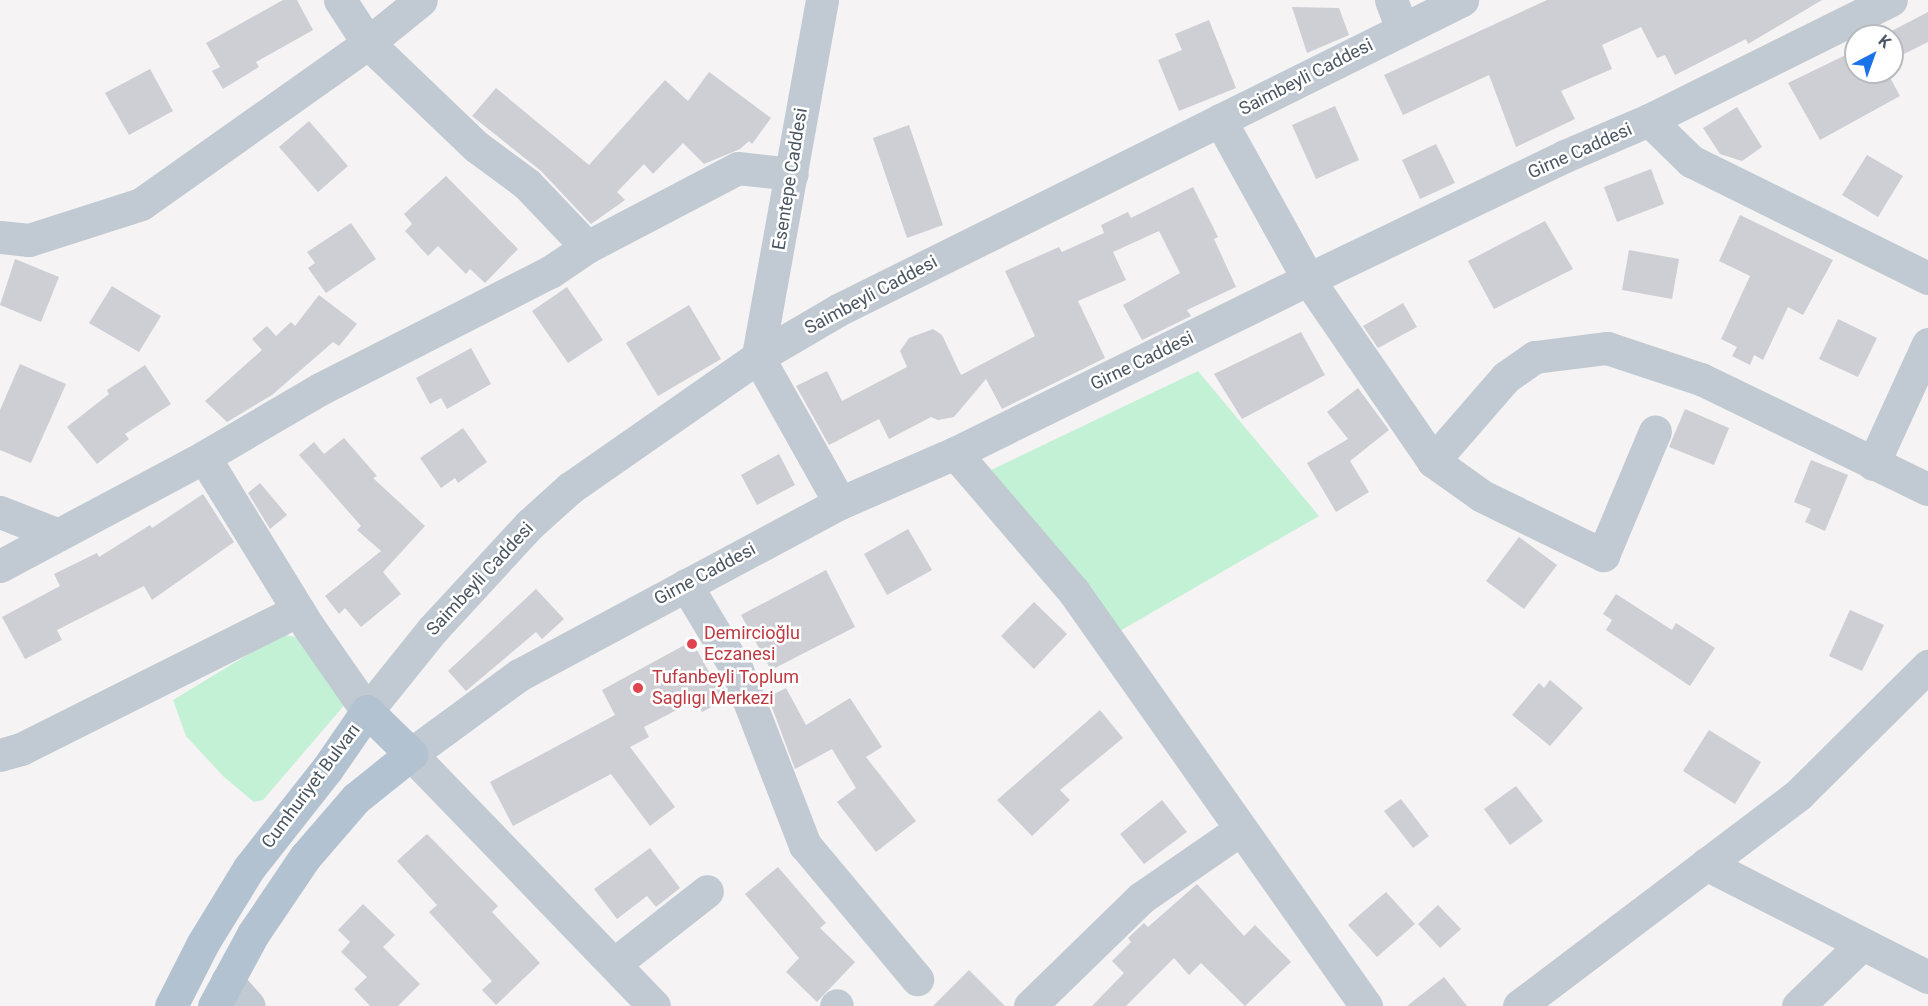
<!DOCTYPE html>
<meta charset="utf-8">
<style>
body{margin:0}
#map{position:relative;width:1928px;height:1006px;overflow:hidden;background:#f5f3f3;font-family:Roboto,sans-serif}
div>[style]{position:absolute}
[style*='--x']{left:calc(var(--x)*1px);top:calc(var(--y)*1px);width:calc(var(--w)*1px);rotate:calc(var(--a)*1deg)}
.green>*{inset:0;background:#c3f1d5}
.building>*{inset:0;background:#cdcfd5}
.minor>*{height:33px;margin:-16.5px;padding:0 16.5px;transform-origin:16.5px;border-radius:16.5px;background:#c1cad2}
.major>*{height:33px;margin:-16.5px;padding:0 16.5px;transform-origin:16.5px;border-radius:16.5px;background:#b3c2d1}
.dots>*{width:16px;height:16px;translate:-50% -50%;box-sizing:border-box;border:3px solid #fff;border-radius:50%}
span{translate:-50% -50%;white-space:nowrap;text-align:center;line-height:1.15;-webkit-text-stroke:5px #fff;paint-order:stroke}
.street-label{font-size:18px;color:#4a5661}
.health-label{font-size:18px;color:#be3a42}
.left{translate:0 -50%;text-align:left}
.north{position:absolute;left:1844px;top:24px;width:60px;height:60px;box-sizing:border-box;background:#fff;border:2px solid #b7bbc0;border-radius:50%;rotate:41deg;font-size:16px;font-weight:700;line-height:24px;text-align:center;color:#4a5661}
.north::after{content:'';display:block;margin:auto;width:21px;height:27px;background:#1a73e8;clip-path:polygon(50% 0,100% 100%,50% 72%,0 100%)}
</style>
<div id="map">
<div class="green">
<div style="clip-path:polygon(1198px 371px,1319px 516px,1118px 632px,987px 472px)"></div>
<div style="clip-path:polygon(282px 634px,299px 638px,347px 702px,263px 800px,254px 802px,223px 776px,186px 736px,173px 700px)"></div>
</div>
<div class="building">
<div style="clip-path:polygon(283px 0,297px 0,313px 30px,256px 62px,259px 67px,223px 89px,212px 71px,220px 67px,206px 43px)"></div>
<div style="clip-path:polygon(1547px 0,1822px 0,1748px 44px,1746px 39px,1675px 75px,1665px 55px,1657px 58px,1641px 27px,1602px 45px,1612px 69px,1561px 91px,1575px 119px,1516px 147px,1489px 75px,1403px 115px,1384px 75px)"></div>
<div style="clip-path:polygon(1292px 7px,1339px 8px,1349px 35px,1307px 53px)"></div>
<div style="clip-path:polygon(1928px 12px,1928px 42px,1892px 60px,1892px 36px,1882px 36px)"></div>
<div style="clip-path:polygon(1209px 20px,1236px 88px,1179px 111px,1158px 60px,1182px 50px,1175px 34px)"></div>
<div style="clip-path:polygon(1856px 50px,1856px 72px,1887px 72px,1900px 96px,1820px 140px,1788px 83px)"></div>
<div style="clip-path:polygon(150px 69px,173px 111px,129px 135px,105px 93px)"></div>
<div style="clip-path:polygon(709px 72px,771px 118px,752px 144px,749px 141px,740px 149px,704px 164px,683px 143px,653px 174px,644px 164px,617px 192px,625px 200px,591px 224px,541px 171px,472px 116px,496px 88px,589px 165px,665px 80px,688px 101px)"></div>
<div style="clip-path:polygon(1335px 106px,1359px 160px,1316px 179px,1292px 125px)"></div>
<div style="clip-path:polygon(1737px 107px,1762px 147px,1742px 161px,1720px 154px,1703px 128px)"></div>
<div style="clip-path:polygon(309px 121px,348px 166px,318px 192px,279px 147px)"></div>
<div style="clip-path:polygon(909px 125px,943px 225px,907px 238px,873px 138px)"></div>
<div style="clip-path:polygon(1436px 144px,1455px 183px,1420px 199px,1402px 160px)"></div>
<div style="clip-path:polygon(1867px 155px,1903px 176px,1878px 217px,1842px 195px)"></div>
<div style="clip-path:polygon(1651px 169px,1664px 204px,1617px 222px,1604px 187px)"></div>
<div style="clip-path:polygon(446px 176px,518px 249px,485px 283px,470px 269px,466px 274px,438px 246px,428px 256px,405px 231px,412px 224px,404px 214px)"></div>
<div style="clip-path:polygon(1193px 187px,1218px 237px,1214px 239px,1236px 287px,1187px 310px,1191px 316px,1142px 340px,1123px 305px,1180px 273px,1159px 231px,1113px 252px,1126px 280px,1078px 301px,1105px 358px,1002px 409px,986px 379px,954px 417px,938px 420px,931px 417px,889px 439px,879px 419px,829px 445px,796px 386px,827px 371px,842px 401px,907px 367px,900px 351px,909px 338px,933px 329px,942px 335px,961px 375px,1035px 336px,1005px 271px,1059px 247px,1062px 252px,1104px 233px,1101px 225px,1128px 212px,1131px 218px)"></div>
<div style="clip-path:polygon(1740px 215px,1833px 260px,1803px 315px,1788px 307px,1763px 360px,1754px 355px,1750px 365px,1732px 356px,1737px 347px,1721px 339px,1750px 276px,1719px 261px)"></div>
<div style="clip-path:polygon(1545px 221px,1573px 269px,1494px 309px,1468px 261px)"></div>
<div style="clip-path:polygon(351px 223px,376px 259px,326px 293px,308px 268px,315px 263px,307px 252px)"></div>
<div style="clip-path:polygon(1629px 250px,1679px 259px,1672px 299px,1622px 290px)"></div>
<div style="clip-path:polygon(15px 259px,59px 277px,41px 322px,0 305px)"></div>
<div style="clip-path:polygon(112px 286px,161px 316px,139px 352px,89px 323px)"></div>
<div style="clip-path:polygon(567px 287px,603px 340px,568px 363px,532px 311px)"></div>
<div style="clip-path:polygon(319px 295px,357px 324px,339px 346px,333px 342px,272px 395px,227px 422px,205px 401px,262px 350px,252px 339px,267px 326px,276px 336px,291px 322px,295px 326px)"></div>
<div style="clip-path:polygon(1403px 303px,1417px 327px,1378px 348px,1363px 326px)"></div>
<div style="clip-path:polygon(689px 305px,721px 359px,658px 396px,626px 343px)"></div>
<div style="clip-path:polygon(1838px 319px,1877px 338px,1858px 377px,1819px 359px)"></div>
<div style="clip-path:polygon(1301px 332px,1325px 375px,1242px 419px,1214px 374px)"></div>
<div style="clip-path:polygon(471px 348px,491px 384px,447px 409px,441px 398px,430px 404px,416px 378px)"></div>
<div style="clip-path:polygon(20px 364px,66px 384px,31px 463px,0 450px,0 410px)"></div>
<div style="clip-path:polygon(145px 365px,171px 404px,125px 434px,129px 439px,97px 464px,67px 427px,109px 394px,107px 390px)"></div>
<div style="clip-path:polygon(1358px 388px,1389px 430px,1350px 461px,1369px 492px,1336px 512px,1307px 463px,1348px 439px,1327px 412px)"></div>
<div style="clip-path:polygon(1685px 409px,1729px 428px,1714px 465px,1669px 447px)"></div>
<div style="clip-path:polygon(463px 428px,487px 462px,458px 483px,455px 478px,441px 488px,420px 458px)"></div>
<div style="clip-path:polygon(344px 438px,377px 476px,373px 478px,425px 526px,383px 572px,401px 594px,361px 627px,345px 608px,339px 614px,325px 596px,381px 551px,357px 530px,361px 526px,299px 455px,314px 442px,324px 454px)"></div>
<div style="clip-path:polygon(779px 454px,795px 485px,757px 505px,741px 475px)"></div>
<div style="clip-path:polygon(1811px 460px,1848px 475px,1825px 531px,1805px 522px,1811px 509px,1794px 502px)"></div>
<div style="clip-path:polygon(260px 483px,287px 515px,270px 529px,248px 493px)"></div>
<div style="clip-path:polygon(203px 494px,234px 542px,152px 600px,144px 586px,57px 630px,62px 640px,25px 659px,2px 617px,60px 586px,54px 574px,97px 553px,99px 557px,150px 525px,152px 528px)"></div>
<div style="clip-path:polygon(908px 529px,932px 570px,887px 595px,864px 554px)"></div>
<div style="clip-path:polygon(1519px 537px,1557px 565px,1524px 609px,1486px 581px)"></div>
<div style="clip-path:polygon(826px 570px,855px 627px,771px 670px,741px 615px)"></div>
<div style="clip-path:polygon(536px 589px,564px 619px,542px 639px,536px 632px,466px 691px,448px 671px)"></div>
<div style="clip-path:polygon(1616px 594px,1672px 630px,1676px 623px,1715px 648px,1690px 686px,1606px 630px,1612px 620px,1603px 614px)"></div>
<div style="clip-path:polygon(1034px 602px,1067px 634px,1034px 669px,1001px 636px)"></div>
<div style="clip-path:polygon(1850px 610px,1884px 625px,1862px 671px,1829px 656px)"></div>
<div style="clip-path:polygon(692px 641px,714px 681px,720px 678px,728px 698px,702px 712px,696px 700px,644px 727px,649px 737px,630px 747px,675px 807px,650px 826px,611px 774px,513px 826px,490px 782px,615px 715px,602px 690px)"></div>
<div style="clip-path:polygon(1550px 680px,1583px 708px,1550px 746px,1512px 715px,1539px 683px,1544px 688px)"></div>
<div style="clip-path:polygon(786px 688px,806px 725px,850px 698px,882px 747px,866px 757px,916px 821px,876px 852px,837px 802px,856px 788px,832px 749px,795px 769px,768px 697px)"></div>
<div style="clip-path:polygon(1100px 710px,1123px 738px,1060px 790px,1070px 800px,1032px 836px,997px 800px)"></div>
<div style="clip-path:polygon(1709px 730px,1761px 762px,1735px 804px,1683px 771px)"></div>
<div style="clip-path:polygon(1516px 786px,1543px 821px,1510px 845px,1484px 809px)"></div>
<div style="clip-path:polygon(1401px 799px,1429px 836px,1413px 848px,1384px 811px)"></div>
<div style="clip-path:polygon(1162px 800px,1187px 832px,1144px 864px,1120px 834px)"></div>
<div style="clip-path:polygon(427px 834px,498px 906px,492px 912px,540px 963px,496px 1005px,482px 990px,492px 981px,429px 912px,437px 905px,397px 861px)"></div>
<div style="clip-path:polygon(650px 848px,680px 888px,656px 907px,647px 896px,617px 919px,594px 889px)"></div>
<div style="clip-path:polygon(778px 867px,826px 923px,820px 928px,855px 962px,817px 1002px,786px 972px,799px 958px,745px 894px)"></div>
<div style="clip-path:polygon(1197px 884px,1244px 936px,1255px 925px,1291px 962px,1245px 1006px,1201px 963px,1189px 975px,1174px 958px,1126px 1006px,1092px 1006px,1124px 973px,1112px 961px,1131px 942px,1128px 938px,1144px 923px,1148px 927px)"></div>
<div style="clip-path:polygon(1386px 892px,1415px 924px,1377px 957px,1348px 925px)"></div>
<div style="clip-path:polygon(363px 904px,395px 935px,383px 947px,420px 984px,398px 1006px,370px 1006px,354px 989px,367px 977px,341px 952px,350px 942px,338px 930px)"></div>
<div style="clip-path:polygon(1438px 905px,1461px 929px,1440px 948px,1418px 924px)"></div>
<div style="clip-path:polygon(969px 970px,1005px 1006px,933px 1006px)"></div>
<div style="clip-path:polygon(1444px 977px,1467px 1006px,1407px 1006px)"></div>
</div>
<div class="minor">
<div style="--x:340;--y:0;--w:51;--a:56.9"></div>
<div style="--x:368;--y:43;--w:151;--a:43.7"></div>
<div style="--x:477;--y:147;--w:62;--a:36.5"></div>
<div style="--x:527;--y:184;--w:87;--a:46.4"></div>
<div style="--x:822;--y:0;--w:363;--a:100.2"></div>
<div style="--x:758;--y:357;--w:167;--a:60.7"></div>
<div style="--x:1391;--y:0;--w:31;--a:69"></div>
<div style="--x:1220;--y:120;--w:182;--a:61"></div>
<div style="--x:1308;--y:279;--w:221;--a:55.5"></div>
<div style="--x:1433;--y:461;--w:60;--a:35.5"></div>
<div style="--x:1482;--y:496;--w:135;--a:26"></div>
<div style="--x:1603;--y:555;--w:134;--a:-67.2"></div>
<div style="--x:1649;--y:120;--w:59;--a:44.3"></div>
<div style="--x:1691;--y:161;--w:264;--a:26.3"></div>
<div style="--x:0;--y:237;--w:29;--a:6"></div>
<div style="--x:29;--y:240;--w:118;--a:-17.8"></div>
<div style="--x:141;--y:204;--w:278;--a:-35.3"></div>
<div style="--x:368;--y:43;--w:68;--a:-39.1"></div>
<div style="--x:955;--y:453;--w:183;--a:49.4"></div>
<div style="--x:1074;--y:592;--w:507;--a:54.8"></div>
<div style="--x:204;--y:457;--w:198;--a:58.4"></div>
<div style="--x:308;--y:626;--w:103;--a:55.2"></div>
<div style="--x:367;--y:711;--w:105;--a:-51.2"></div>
<div style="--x:433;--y:629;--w:143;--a:-47.3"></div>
<div style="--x:530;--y:524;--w:54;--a:-42"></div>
<div style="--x:570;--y:488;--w:229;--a:-34.9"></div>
<div style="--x:758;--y:357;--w:93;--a:-30.4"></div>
<div style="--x:838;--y:310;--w:697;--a:-26.42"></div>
<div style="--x:1433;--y:461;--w:111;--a:-49"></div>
<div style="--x:1506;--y:377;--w:35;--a:-35"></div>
<div style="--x:1535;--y:357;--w:73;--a:-7.1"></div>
<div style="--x:1607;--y:348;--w:99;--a:18.3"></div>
<div style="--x:1701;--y:379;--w:252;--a:25.9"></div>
<div style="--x:1873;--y:464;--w:132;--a:-65.4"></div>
<div style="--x:0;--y:512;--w:60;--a:21.4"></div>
<div style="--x:0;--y:566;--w:231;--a:-28.1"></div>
<div style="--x:204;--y:457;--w:134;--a:-30.4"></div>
<div style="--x:320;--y:389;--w:258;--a:-27"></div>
<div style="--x:550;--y:272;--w:45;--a:-34"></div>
<div style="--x:587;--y:247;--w:170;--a:-27.6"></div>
<div style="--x:738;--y:168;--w:54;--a:6.3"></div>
<div style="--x:686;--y:585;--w:99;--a:59"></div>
<div style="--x:737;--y:670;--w:188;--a:68.8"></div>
<div style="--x:805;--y:845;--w:175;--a:50.1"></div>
<div style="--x:0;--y:755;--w:22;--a:-16"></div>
<div style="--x:21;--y:749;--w:310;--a:-26.6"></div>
<div style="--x:1706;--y:864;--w:249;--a:27"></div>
<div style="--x:614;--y:964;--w:118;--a:-38.1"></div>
<div style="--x:227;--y:981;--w:33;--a:49"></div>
<div style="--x:654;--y:1006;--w:350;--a:-134"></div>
<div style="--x:411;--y:754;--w:134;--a:-36.2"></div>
<div style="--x:519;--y:675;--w:364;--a:-28.2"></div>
<div style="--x:840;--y:503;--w:125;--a:-23.5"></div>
<div style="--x:955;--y:453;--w:380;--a:-26.2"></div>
<div style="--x:1296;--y:285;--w:298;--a:-25.6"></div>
<div style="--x:1565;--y:156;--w:91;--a:-23.2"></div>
<div style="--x:1649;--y:120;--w:270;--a:-26.4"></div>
<div style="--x:836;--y:1006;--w:1;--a:-45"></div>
<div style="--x:1030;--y:1006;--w:155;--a:-44.2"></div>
<div style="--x:1141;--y:898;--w:121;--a:-34.6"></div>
<div style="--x:1519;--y:1006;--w:351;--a:-37.1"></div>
<div style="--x:1799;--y:794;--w:182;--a:-44.8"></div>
<div style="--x:1798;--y:1006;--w:89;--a:-44.1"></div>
</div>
<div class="major">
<div style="--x:171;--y:1006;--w:71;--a:-63.1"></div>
<div style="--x:203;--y:943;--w:88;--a:-58.5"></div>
<div style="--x:249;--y:868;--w:126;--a:-51.8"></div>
<div style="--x:327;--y:769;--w:70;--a:-55.4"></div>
<div style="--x:367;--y:711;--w:62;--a:44.3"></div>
<div style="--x:411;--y:754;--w:70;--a:141.3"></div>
<div style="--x:356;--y:798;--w:78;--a:130.8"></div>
<div style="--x:305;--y:857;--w:93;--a:124"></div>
<div style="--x:253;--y:934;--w:82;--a:118.4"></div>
</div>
<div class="dots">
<div style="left:692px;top:644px;background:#e0444e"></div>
<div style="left:638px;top:688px;background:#e0444e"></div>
</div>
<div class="street-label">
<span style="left:1306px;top:77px;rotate:-27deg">Saimbeyli Caddesi</span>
<span style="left:1580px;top:151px;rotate:-24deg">Girne Caddesi</span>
<span style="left:790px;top:179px;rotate:-81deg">Esentepe Caddesi</span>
<span style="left:871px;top:295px;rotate:-28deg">Saimbeyli Caddesi</span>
<span style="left:1142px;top:361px;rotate:-26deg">Girne Caddesi</span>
<span style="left:705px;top:574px;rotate:-28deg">Girne Caddesi</span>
<span style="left:480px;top:579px;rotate:-47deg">Saimbeyli Caddesi</span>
<span style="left:311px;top:786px;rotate:-53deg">Cumhuriyet Bulvarı</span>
</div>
<div class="health-label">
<span class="left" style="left:704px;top:644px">Demircioğlu<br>Eczanesi</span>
<span class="left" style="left:652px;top:688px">Tufanbeyli Toplum<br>Saglıgı Merkezi</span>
</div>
<div class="north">K</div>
</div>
